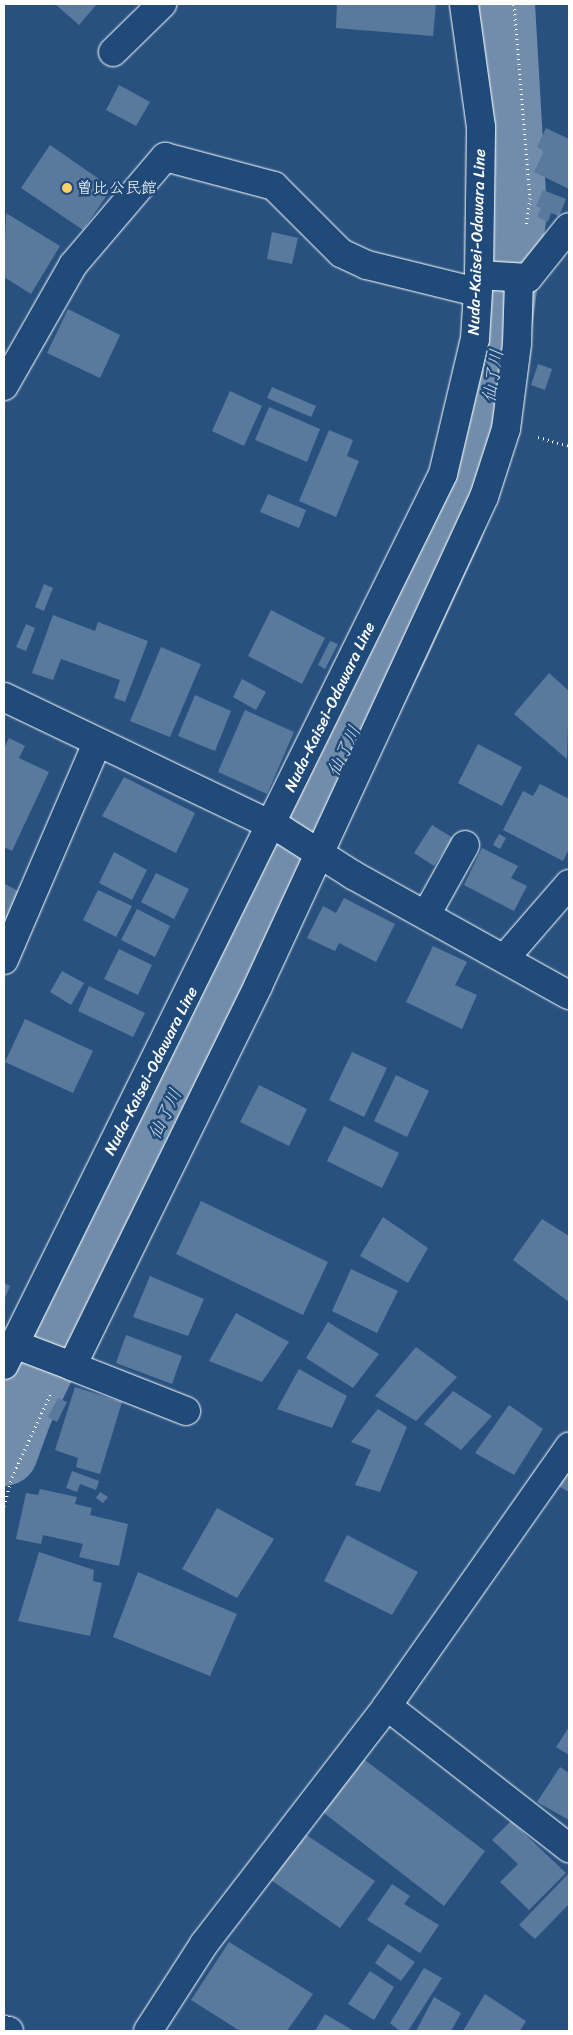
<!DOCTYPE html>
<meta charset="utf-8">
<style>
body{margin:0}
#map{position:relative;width:573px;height:2035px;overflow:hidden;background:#28517f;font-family:Sriracha,"Klee One",sans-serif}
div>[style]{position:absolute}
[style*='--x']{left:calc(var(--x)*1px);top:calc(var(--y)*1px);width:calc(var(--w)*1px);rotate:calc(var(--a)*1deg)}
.river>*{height:68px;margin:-34px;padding:0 34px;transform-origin:34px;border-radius:34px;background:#718dab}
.building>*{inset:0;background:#5a7a9d}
.path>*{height:3px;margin-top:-1.5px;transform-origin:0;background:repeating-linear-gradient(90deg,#fff 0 1px,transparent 0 5px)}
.roads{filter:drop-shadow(0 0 1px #fff) drop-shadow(0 0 1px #fff)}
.minor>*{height:28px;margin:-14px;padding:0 14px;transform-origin:14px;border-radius:14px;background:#1f4a7a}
.major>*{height:28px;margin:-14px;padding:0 14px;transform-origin:14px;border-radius:14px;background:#1f4a7a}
.dots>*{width:14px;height:14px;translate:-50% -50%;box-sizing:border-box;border:2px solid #1f4a7a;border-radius:50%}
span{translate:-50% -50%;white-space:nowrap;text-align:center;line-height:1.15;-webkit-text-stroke:5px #1f4a7a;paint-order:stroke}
.poi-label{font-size:16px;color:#fff}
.left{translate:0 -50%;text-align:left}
.street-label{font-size:16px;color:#fff}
.water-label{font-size:18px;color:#d4dde6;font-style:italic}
.frame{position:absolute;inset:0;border:5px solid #fff;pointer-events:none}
</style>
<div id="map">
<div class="river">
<div style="--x:4;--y:1452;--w:44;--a:-69.9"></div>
<div style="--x:19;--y:1411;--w:855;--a:-63.82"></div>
<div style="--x:396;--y:644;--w:127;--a:-65.3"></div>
<div style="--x:449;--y:529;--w:108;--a:-70.6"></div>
<div style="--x:485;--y:427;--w:217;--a:-82.6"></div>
<div style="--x:513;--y:212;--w:208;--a:-93.3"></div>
</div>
<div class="building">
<div style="clip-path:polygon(55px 4px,97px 4px,79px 25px)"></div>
<div style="clip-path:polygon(337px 4px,436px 4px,433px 36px,336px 28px)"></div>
<div style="clip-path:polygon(119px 85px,150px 102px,136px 126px,106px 110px)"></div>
<div style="clip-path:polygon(546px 128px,569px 139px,569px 189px,534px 172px,544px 151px,537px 147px)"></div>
<div style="clip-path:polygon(50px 145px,112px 188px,83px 230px,21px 188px)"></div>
<div style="clip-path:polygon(543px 190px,566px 199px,559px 216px,551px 213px,548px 222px,537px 217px,541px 208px,536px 206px)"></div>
<div style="clip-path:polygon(6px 213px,60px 246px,31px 294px,4px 277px)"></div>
<div style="clip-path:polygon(272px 232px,298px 238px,292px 264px,267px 259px)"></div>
<div style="clip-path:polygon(68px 309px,120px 335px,100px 378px,47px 353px)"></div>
<div style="clip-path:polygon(538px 364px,552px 369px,545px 390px,531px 385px)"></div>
<div style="clip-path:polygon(272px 387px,316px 406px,311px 417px,267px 398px)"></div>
<div style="clip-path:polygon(230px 391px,262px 406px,244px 446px,212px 431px)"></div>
<div style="clip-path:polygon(269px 407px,320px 429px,307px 462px,255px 440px)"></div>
<div style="clip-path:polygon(329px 430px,353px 440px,347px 456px,359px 461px,336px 517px,299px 501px)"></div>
<div style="clip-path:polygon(268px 494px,306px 510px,299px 528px,260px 512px)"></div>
<div style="clip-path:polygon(44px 584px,53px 588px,44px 611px,35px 607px)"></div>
<div style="clip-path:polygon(271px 610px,325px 638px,302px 684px,248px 656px)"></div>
<div style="clip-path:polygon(53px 615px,95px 631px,98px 622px,148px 641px,125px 702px,114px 698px,120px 680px,61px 659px,53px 680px,32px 673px)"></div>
<div style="clip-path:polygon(26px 624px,35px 628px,26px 651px,16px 647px)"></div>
<div style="clip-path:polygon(330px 641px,338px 644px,325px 669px,318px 665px)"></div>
<div style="clip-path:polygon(161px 647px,201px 664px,170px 737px,130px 721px)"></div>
<div style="clip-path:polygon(549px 673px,569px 691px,567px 759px,514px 714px)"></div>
<div style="clip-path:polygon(242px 679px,266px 692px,256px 710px,233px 697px)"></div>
<div style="clip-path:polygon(195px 695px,231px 711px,215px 751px,178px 736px)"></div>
<div style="clip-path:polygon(245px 710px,294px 732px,267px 794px,218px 772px)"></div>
<div style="clip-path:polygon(9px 738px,25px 746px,19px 758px,49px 772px,12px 851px,4px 847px,4px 748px)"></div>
<div style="clip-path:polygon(478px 744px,522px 767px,502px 806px,458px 783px)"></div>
<div style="clip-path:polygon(124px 777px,195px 813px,176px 853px,102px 816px)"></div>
<div style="clip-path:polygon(540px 784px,569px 799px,569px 849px,563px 861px,503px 830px,523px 791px,533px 796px)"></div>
<div style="clip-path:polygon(432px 825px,453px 838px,434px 866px,414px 853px)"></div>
<div style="clip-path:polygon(499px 834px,506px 838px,500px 849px,493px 845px)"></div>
<div style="clip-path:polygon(482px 848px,518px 866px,511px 878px,527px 886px,514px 911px,464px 885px)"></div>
<div style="clip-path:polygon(114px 852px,147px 870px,132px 900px,99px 883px)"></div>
<div style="clip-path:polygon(156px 873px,189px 889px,174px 919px,141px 902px)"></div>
<div style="clip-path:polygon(5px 884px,24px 894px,4px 924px,4px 886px)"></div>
<div style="clip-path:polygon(98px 890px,132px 906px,116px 937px,83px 920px)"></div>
<div style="clip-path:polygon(344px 898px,395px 924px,376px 962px,339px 943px,335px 951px,307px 938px,323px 906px,336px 913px)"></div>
<div style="clip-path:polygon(137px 909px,170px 926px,155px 957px,121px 940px)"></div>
<div style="clip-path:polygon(433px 946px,467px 962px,455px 985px,477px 995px,462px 1029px,406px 1002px)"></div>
<div style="clip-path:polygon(119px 949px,152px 965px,138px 995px,104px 979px)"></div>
<div style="clip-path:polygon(62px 971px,84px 983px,71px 1005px,50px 992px)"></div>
<div style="clip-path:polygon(89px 986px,145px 1013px,133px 1037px,78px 1011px)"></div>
<div style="clip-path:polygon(25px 1019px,93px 1051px,73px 1093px,5px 1062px)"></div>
<div style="clip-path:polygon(352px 1052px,387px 1068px,364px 1117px,329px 1100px)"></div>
<div style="clip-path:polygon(396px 1075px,429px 1091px,407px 1137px,374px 1121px)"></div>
<div style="clip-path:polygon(259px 1085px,307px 1109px,289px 1146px,240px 1122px)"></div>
<div style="clip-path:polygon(344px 1126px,399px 1153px,382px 1188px,327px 1161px)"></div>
<div style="clip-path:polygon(201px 1201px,328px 1262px,303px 1315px,176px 1254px)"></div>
<div style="clip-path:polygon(383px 1217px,428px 1248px,408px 1283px,360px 1256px)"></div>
<div style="clip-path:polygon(542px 1219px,569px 1236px,569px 1302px,513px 1260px)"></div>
<div style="clip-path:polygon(351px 1269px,398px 1291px,377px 1333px,332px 1311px)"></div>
<div style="clip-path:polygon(150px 1276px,204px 1299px,188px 1336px,133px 1317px)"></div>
<div style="clip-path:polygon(4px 1283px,10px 1286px,4px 1300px)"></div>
<div style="clip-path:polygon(236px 1313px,289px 1342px,262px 1382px,209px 1361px)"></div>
<div style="clip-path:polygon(328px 1322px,379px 1354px,353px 1388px,306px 1358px)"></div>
<div style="clip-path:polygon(126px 1335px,182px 1356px,172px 1384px,116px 1363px)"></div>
<div style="clip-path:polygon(416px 1347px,457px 1377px,416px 1421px,375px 1396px)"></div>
<div style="clip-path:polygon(299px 1369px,347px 1396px,332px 1428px,277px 1409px)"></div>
<div style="clip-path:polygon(75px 1387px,122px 1402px,100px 1474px,76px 1467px,78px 1458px,55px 1450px)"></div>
<div style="clip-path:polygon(453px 1391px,492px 1416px,461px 1450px,424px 1424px)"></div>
<div style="clip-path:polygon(58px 1398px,67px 1402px,57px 1422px,48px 1417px)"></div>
<div style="clip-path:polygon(509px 1405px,543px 1429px,514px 1475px,475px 1453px)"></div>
<div style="clip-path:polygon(378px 1409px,407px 1427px,380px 1492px,355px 1485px,371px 1450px,351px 1442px)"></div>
<div style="clip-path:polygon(569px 1460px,569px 1492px,553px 1483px)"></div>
<div style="clip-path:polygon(72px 1471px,99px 1481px,96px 1490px,80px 1484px,77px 1492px,66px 1488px)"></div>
<div style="clip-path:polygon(40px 1489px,77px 1497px,75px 1504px,92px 1508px,90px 1515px,128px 1524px,119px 1566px,79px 1557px,83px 1544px,43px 1535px,41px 1544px,16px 1539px,26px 1493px,38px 1495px)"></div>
<div style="clip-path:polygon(100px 1492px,108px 1497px,103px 1503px,96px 1498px)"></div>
<div style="clip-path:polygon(217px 1508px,274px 1539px,237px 1598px,182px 1569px)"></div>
<div style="clip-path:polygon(347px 1535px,418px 1572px,392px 1615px,324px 1581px)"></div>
<div style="clip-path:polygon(39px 1552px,94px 1570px,93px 1581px,102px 1583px,90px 1636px,18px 1621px)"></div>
<div style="clip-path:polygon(138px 1572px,237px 1614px,210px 1676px,113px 1637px)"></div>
<div style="clip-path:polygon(569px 1727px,569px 1755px,556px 1747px)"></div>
<div style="clip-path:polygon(361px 1757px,485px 1851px,444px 1906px,320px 1810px)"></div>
<div style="clip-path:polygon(560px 1767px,569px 1773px,569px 1820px,537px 1802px)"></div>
<div style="clip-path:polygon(511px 1821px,566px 1873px,529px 1910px,500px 1882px,518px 1864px,492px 1840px)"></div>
<div style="clip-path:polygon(302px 1832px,375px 1881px,340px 1928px,268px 1878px)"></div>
<div style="clip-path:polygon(569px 1873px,569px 1904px,535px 1939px,519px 1925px)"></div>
<div style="clip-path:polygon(392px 1884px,410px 1896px,404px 1904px,439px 1925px,420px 1953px,367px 1920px)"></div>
<div style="clip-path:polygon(229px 1942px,313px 1994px,287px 2031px,240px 2031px,191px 2000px)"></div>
<div style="clip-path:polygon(388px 1944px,415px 1962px,401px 1981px,375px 1963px)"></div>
<div style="clip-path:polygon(424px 1968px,442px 1978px,408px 2031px,400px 2031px,390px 2023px)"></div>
<div style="clip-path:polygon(370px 1971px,394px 1987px,374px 2020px,348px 2004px)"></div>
<div style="clip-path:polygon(485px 1994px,526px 2021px,520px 2031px,463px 2031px)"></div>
<div style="clip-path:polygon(434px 1997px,461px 2013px,451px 2031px,416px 2031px)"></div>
<div style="clip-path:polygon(325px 2014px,354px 2031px,315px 2031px)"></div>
</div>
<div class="path">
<div style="--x:514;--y:4;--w:195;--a:85.3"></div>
<div style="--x:530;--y:198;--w:27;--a:98"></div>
<div style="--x:538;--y:437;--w:32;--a:16"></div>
<div style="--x:4;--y:1506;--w:30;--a:-75"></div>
<div style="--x:12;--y:1477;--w:93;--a:-65.1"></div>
</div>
<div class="roads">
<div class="minor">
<div style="--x:113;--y:52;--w:69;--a:-44.4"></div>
<div style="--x:479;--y:275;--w:49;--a:3.5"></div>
<div style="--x:528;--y:278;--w:65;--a:-51.2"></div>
<div style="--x:4;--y:386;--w:139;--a:-60.3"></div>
<div style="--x:73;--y:265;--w:142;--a:-49.6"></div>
<div style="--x:165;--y:157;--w:113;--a:14.9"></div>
<div style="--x:274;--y:186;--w:95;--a:45"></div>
<div style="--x:341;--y:253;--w:29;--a:25"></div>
<div style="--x:367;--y:265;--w:113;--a:13.8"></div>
<div style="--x:4;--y:697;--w:310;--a:25.6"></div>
<div style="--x:284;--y:831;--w:82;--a:32.5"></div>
<div style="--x:353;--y:875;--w:247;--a:29.1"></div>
<div style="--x:426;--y:915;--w:80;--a:-60.9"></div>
<div style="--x:505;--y:958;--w:98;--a:-49.1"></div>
<div style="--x:4;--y:960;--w:234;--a:-66.8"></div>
<div style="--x:14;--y:1344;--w:62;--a:20.8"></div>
<div style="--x:186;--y:1411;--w:123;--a:-158.5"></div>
<div style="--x:72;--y:1366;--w:423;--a:-63.9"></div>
<div style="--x:258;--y:986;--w:539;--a:-65.2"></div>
<div style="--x:484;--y:497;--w:71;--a:-72.1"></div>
<div style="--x:506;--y:429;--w:86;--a:-82.6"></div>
<div style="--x:517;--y:344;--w:65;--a:-88.2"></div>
<div style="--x:387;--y:1706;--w:231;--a:38"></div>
<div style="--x:4;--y:2030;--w:5;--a:11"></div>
<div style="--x:148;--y:2031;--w:103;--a:-57.2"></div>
<div style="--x:204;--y:1944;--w:300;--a:-52.4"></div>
<div style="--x:387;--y:1706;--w:317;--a:-54.9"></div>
</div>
<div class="major">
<div style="--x:4;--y:1365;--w:993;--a:-63.77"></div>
<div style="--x:443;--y:474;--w:139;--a:-76.7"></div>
<div style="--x:475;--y:339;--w:64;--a:-86.4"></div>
<div style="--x:479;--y:275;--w:148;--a:-89.2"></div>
<div style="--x:481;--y:127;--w:124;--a:-97.9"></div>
</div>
</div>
<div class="dots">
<div style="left:67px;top:188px;background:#ffd166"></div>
</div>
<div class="poi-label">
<span class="left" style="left:77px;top:188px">曽比公民館</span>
</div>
<div class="street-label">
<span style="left:477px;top:242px;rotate:-88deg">Nuda-Kaisei-Odawara Line</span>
<span style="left:330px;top:707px;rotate:-64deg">Nuda-Kaisei-Odawara Line</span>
<span style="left:151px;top:1071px;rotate:-63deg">Nuda-Kaisei-Odawara Line</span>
</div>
<div class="water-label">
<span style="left:493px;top:376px;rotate:-81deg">仙了川</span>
<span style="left:344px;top:751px;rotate:-64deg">仙了川</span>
<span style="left:165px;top:1114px;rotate:-64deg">仙了川</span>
</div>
<div class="frame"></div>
</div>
